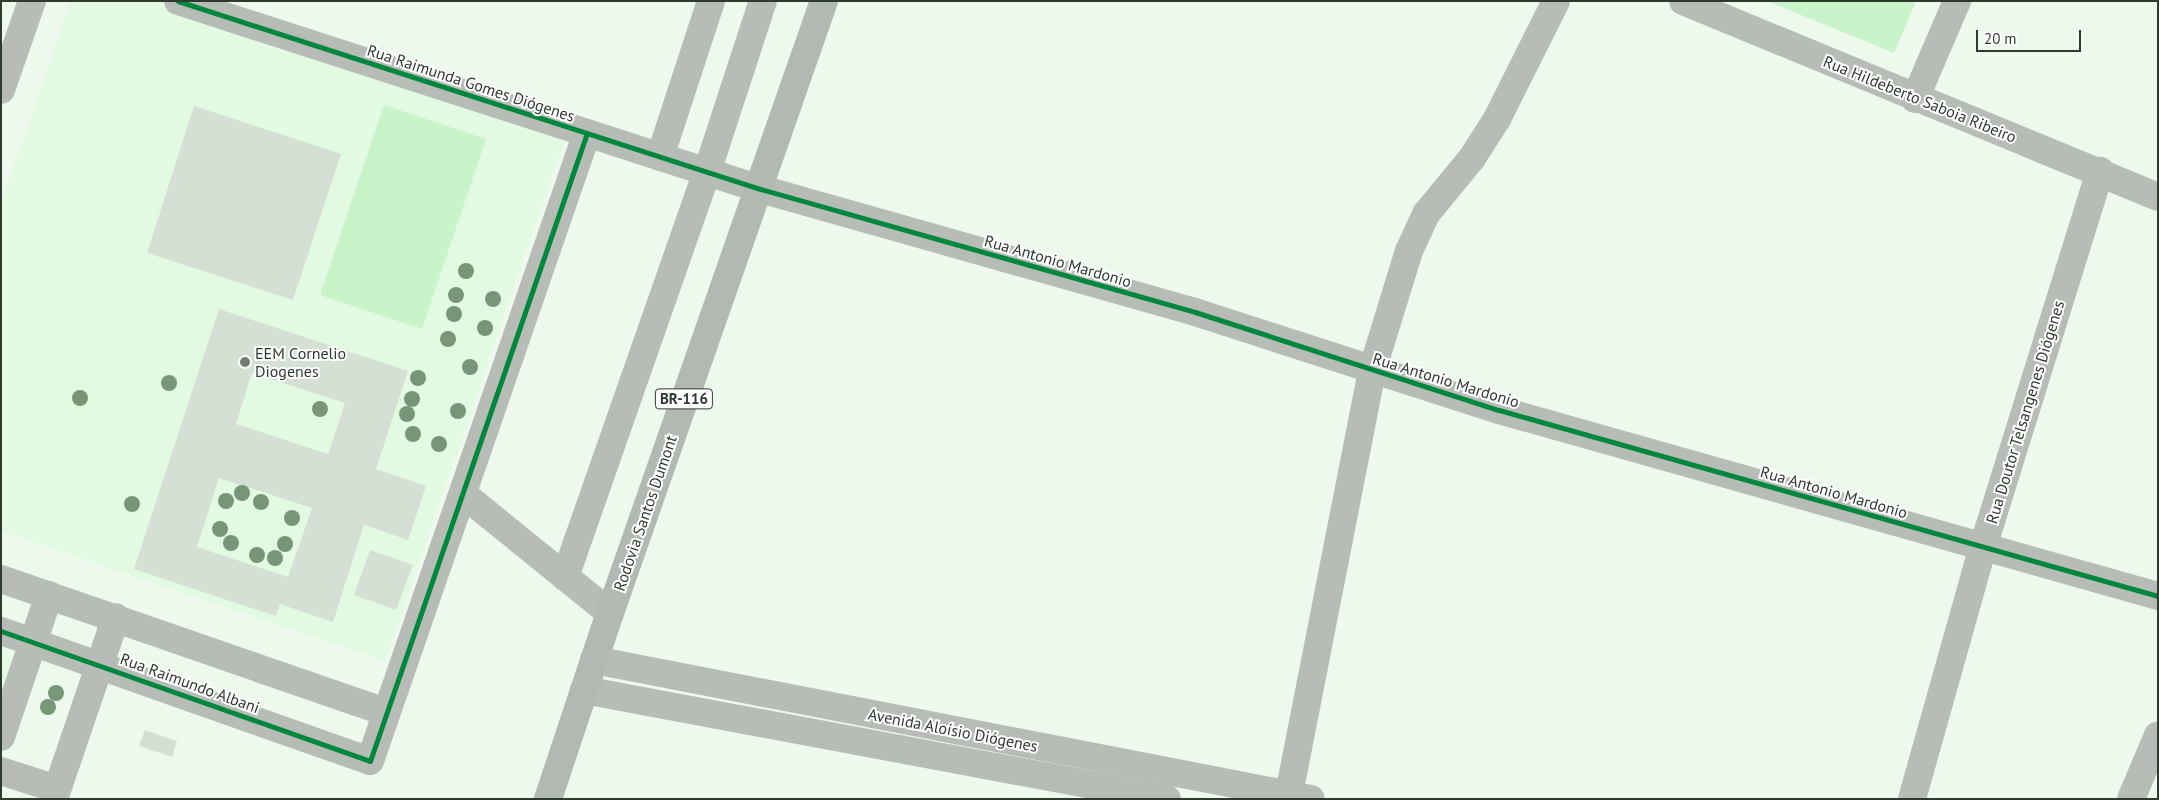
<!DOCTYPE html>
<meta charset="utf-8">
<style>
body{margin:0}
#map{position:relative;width:2159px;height:800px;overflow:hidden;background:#edf9ed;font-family:"PT Sans",sans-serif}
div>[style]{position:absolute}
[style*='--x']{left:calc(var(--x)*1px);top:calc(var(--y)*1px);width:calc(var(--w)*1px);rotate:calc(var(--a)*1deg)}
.built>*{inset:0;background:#e1fae1}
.green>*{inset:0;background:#c9f3c8}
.building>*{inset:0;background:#d5e0d4}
.minor>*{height:28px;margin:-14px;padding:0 14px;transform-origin:14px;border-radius:14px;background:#b7bcb7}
.highway>*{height:28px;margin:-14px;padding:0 14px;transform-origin:14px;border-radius:14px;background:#b2b9b2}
.cycleway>*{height:5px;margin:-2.5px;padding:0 2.5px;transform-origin:2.5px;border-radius:2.5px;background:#00873e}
.trees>*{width:16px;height:16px;margin:-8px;border-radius:50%;background:#779678}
.dots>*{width:14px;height:14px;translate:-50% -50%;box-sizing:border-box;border:2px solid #fff;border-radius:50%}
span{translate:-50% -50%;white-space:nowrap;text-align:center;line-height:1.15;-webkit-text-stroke:4px #fff;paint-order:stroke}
.shield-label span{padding:1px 4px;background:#fff;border:1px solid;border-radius:4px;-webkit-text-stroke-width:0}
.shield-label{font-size:15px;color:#2f3a2e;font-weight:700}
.street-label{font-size:16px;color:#2f3a2e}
.poi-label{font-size:16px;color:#2f3a2e}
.left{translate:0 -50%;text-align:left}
.frame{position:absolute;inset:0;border:2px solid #2f3a2e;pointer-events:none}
.scale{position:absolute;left:1976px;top:30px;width:105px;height:22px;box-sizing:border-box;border:2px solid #2f3a2e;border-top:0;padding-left:6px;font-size:15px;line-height:18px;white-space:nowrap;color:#2f3a2e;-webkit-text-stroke:4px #fff;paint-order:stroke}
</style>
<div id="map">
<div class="built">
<div style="clip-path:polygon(71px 1px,170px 1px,566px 136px,385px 661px,1px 531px,1px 203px)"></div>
<div style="clip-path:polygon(1px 643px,14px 666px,1px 704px)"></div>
</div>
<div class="green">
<div style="clip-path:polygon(1767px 1px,1916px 1px,1894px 53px)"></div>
<div style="clip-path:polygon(384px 105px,486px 139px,422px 329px,320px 295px)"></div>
</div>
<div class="building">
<div style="clip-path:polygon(194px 106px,341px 154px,293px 300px,147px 253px)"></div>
<div style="clip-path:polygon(evenodd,219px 309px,408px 371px,376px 469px,426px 486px,408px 540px,364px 525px,333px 622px,280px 604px,276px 616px,134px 569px,219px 309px,252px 373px,345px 403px,328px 454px,236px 424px,252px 373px,219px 309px,219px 478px,312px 508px,288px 577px,197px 547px,219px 478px)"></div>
<div style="clip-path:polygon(370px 550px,413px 565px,396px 610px,354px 595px)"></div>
<div style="clip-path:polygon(145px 730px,177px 741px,172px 757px,139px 746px)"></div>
</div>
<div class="minor">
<div style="--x:178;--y:1;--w:608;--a:17.9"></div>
<div style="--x:757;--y:188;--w:455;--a:15.8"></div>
<div style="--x:1195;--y:312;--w:319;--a:17.9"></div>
<div style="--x:1499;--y:410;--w:685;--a:15.76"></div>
<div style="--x:1683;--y:1;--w:514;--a:22.42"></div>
<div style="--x:1;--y:90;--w:94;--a:-70.8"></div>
<div style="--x:1915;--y:99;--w:107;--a:-66.8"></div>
<div style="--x:660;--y:157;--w:164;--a:-71.9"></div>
<div style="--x:463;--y:494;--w:189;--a:39"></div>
<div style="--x:565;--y:577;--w:429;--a:-70.7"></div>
<div style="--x:707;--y:172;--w:180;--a:-71.9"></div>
<div style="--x:1;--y:579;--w:406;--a:19.1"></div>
<div style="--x:1;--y:631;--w:391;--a:19.4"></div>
<div style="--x:370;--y:761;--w:664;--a:-70.94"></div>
<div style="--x:594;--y:660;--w:730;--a:10.97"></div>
<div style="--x:584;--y:690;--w:593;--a:10.59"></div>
<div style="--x:1;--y:737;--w:150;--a:-71.3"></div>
<div style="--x:1;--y:771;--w:59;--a:17.8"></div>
<div style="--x:54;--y:799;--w:192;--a:-71.2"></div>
<div style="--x:1288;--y:799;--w:436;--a:-78.9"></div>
<div style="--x:1372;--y:371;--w:126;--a:-72.9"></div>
<div style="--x:1409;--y:251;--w:41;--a:-65.3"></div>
<div style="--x:1426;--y:214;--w:72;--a:-50.6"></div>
<div style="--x:1472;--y:158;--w:46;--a:-57.3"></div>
<div style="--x:1497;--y:119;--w:132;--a:-63.4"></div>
<div style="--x:1912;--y:799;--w:262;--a:-74.3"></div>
<div style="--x:1983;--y:547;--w:394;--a:-72.7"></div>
<div style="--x:2131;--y:799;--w:69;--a:-67.1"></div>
</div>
<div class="highway">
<div style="--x:548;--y:799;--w:196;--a:-71.6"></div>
<div style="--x:610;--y:613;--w:648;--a:-70.73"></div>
</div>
<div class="cycleway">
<div style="--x:178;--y:1;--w:608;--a:17.9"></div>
<div style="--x:757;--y:188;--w:455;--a:15.8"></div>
<div style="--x:1195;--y:312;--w:319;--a:17.9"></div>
<div style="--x:1499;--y:410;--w:685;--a:15.76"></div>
<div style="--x:1;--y:631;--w:391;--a:19.4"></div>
<div style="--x:370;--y:761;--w:664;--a:-70.94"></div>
</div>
<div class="trees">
<div style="left:466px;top:271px"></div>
<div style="left:456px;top:295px"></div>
<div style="left:493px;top:299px"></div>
<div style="left:454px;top:314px"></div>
<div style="left:485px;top:328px"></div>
<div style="left:448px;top:339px"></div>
<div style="left:470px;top:367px"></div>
<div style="left:418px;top:378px"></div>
<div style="left:169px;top:383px"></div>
<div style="left:80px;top:398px"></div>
<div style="left:412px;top:399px"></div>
<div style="left:320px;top:409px"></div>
<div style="left:458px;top:411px"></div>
<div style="left:407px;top:414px"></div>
<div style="left:413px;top:434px"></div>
<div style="left:439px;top:444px"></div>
<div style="left:242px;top:493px"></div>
<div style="left:226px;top:501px"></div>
<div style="left:261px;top:502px"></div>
<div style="left:132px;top:504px"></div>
<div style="left:292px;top:518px"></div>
<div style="left:220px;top:529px"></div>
<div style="left:231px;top:543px"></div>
<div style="left:285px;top:544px"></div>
<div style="left:257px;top:555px"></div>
<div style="left:275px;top:558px"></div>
<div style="left:56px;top:693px"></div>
<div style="left:48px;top:707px"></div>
</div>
<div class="dots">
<div style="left:245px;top:362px;background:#727d71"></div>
</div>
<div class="shield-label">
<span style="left:684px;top:399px">BR-116</span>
</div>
<div class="street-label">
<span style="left:471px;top:83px;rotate:18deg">Rua Raimunda Gomes Diógenes</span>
<span style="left:1920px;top:99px;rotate:22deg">Rua Hildeberto Saboia Ribeiro</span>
<span style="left:1058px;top:261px;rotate:16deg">Rua Antonio Mardonio</span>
<span style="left:1446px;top:380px;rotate:17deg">Rua Antonio Mardonio</span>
<span style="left:2025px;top:412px;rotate:-73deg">Rua Doutor Telsangenes Diógenes</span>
<span style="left:1834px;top:492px;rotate:16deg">Rua Antonio Mardonio</span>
<span style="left:645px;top:513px;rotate:-71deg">Rodovia Santos Dumont</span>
<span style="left:190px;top:683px;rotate:20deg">Rua Raimundo Albani</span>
<span style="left:953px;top:730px;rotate:11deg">Avenida Aloísio Diógenes</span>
</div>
<div class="poi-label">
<span class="left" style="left:255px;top:362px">EEM Cornelio<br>Diogenes</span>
</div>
<div class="frame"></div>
<div class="scale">20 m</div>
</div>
